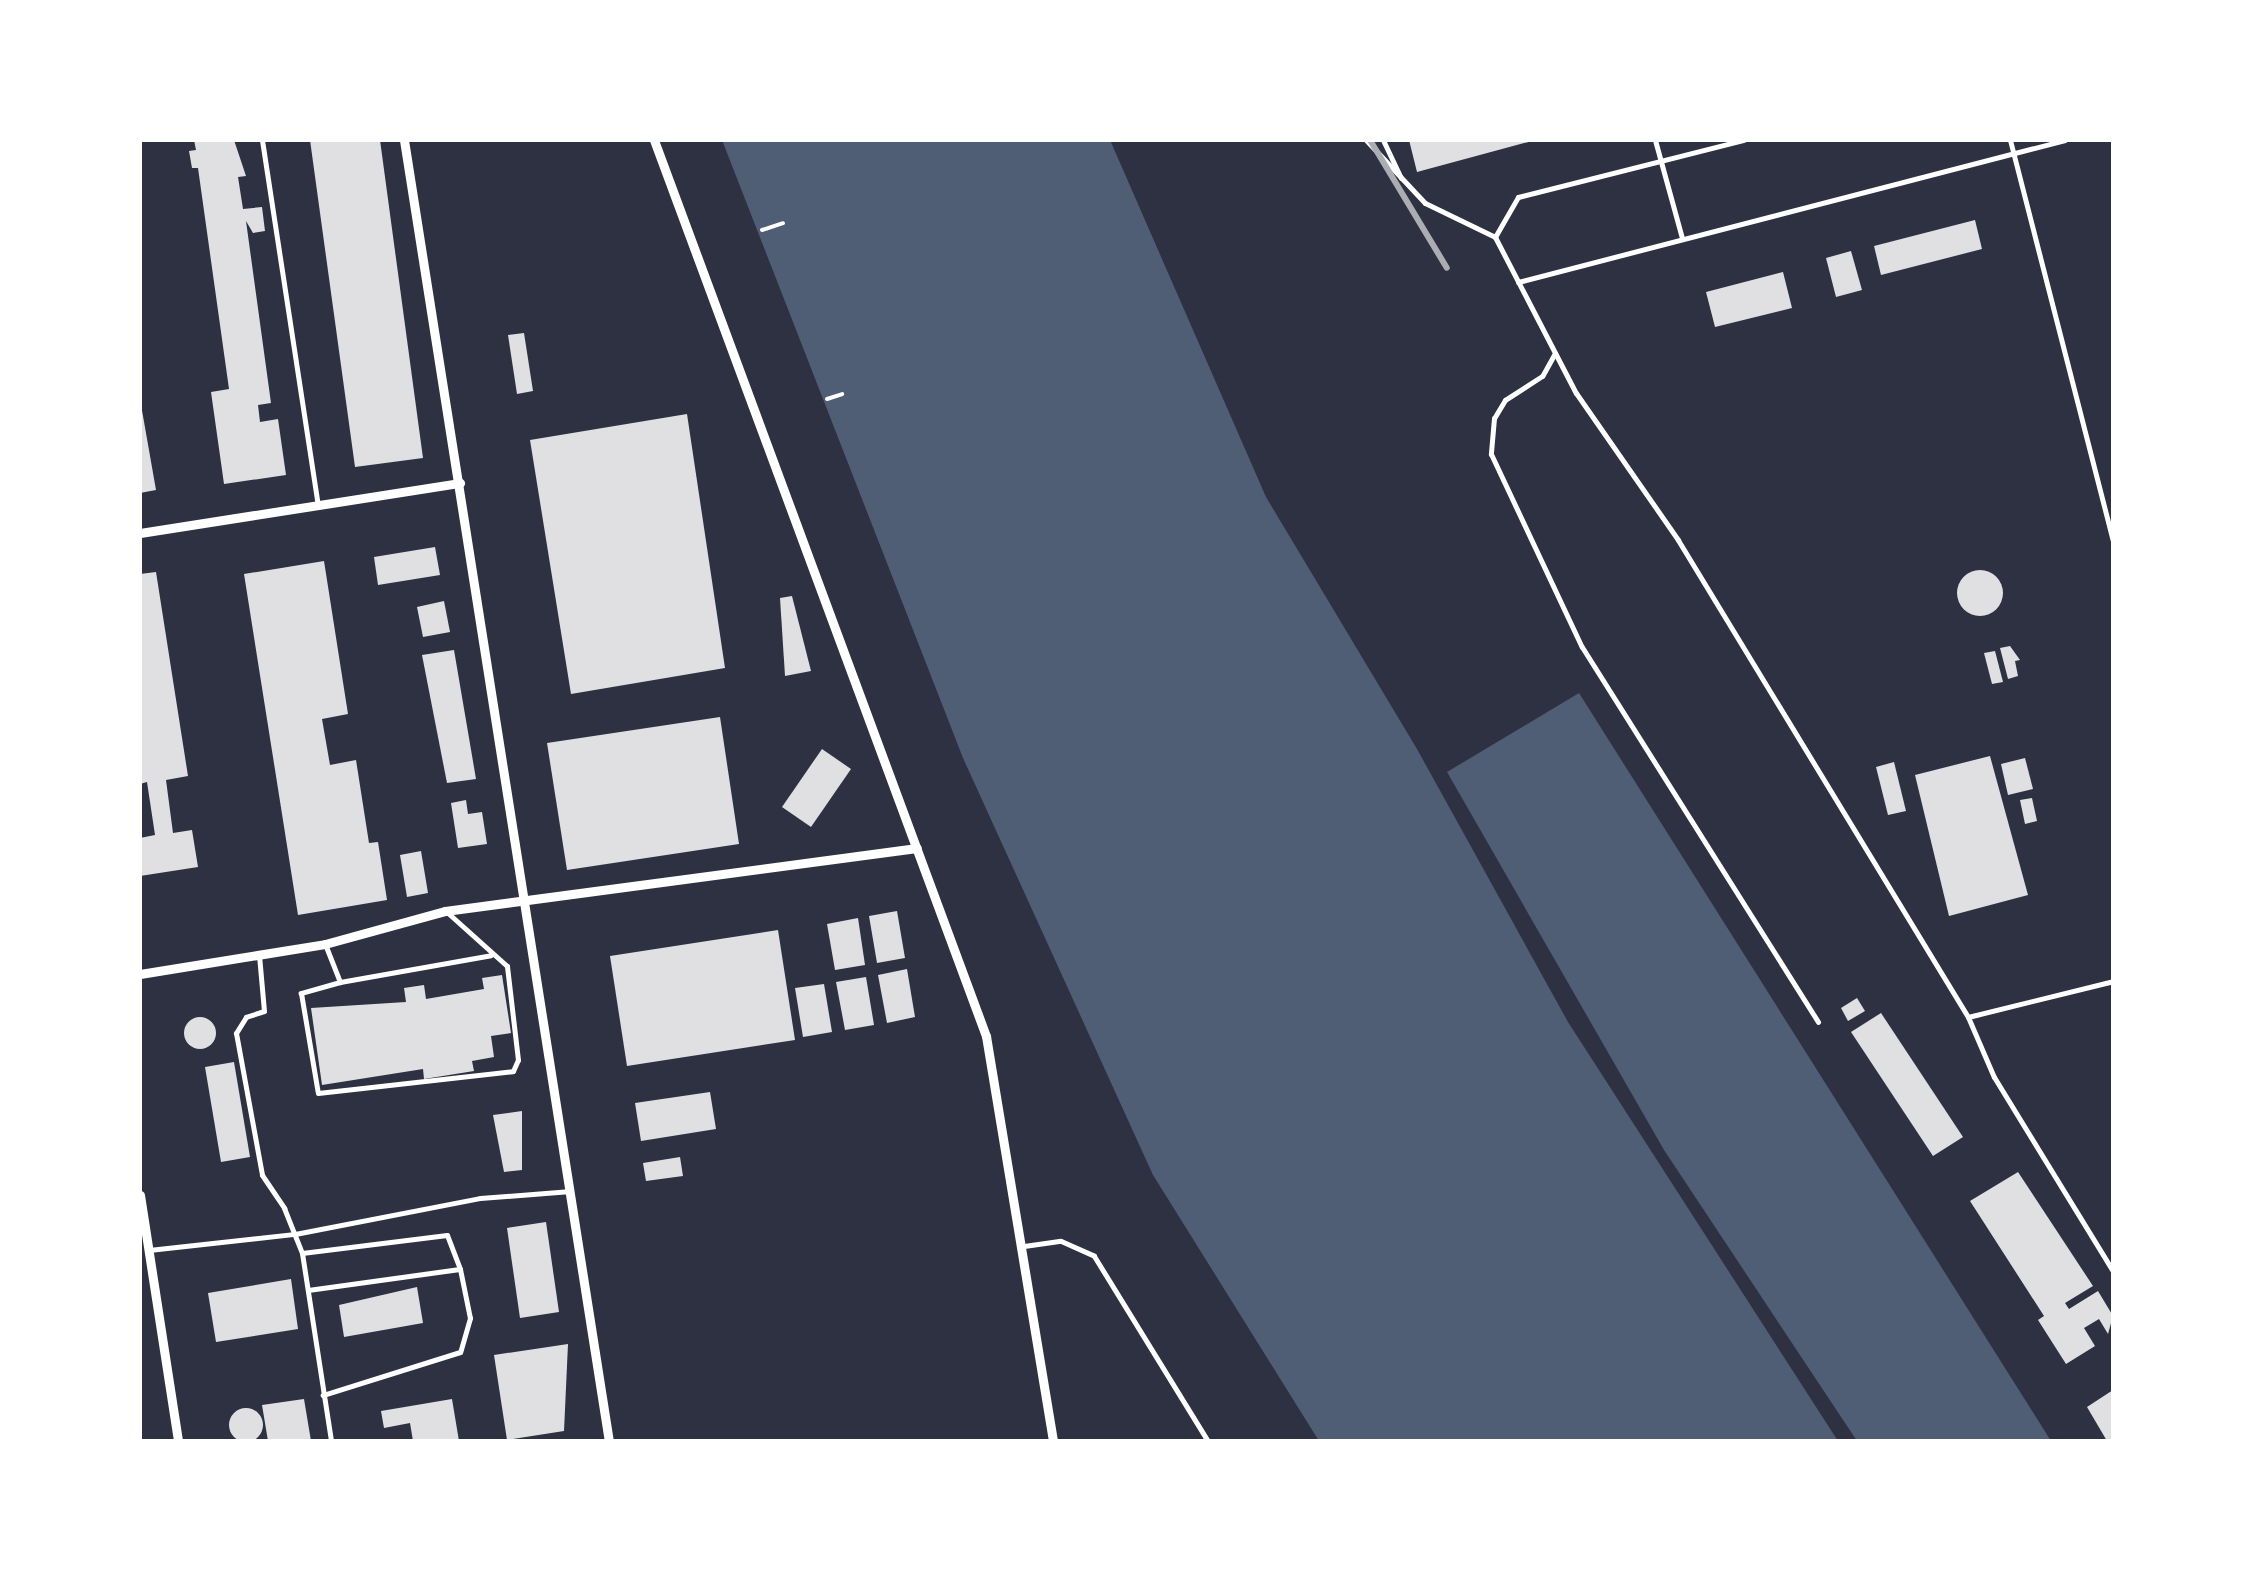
<!DOCTYPE html>
<style>
body{margin:0}
#map{position:relative;width:2253px;height:1581px;overflow:hidden;background:#2d3142;font-family:"PT Sans",sans-serif}
div>[style]{position:absolute}
[style*='--x']{left:calc(var(--x)*1px);top:calc(var(--y)*1px);width:calc(var(--w)*1px);rotate:calc(var(--a)*1deg)}
.water>*{inset:0;background:#4f5d75}
.building>*{inset:0;background:#e0e0e3}
.round{border-radius:50%}
.path>*{height:4px;margin:-2px;padding:0 2px;transform-origin:2px;border-radius:2px;background:#fff}
.service>*{height:5px;margin:-2.5px;padding:0 2.5px;transform-origin:2.5px;border-radius:2.5px;background:#fff}
.minor>*{height:9px;margin:-4.5px;padding:0 4.5px;transform-origin:4.5px;border-radius:4.5px;background:#fff}
.rail>*{height:6px;margin:-3px;padding:0 3px;transform-origin:3px;border-radius:3px;background:#abadb3}
span{translate:-50% -50%;white-space:nowrap;text-align:center;line-height:1.15;-webkit-text-stroke:8px #fff;paint-order:stroke}
.frame{position:absolute;inset:0;border:142px solid #fff;pointer-events:none}
</style>
<div id="map">
<div class="water">
<div style="clip-path:polygon(722px 140px,1110px 140px,1266px 497px,1417px 749px,1568px 1022px,1838px 1441px,1319px 1441px,1153px 1175px,963px 758px)"></div>
<div style="clip-path:polygon(1579px 693px,1877px 1165px,2051px 1441px,1857px 1441px,1664px 1150px,1447px 772px)"></div>
</div>
<div class="building">
<div style="clip-path:polygon(194px 140px,234px 140px,246px 176px,238px 177px,243px 209px,262px 207px,265px 231px,253px 233px,246px 221px,271px 403px,258px 405px,260px 422px,278px 419px,286px 475px,224px 484px,211px 392px,229px 389px,198px 168px,192px 168px,189px 151px,196px 150px)"></div>
<div style="clip-path:polygon(310px 140px,380px 140px,423px 458px,355px 467px)"></div>
<div style="clip-path:polygon(1409px 140px,1532px 140px,1532px 141px,1417px 172px)"></div>
<div style="clip-path:polygon(1975px 220px,1982px 249px,1881px 275px,1874px 246px)"></div>
<div style="clip-path:polygon(1851px 251px,1862px 290px,1836px 297px,1826px 258px)"></div>
<div style="clip-path:polygon(1783px 272px,1792px 308px,1715px 327px,1706px 292px)"></div>
<div style="clip-path:polygon(524px 333px,533px 391px,517px 394px,508px 335px)"></div>
<div style="clip-path:polygon(140px 399px,156px 490px,140px 493px)"></div>
<div style="clip-path:polygon(687px 414px,725px 668px,571px 694px,530px 440px)"></div>
<div style="clip-path:polygon(435px 547px,440px 575px,378px 585px,374px 557px)"></div>
<div style="clip-path:polygon(324px 561px,348px 714px,322px 719px,330px 765px,356px 760px,369px 843px,378px 842px,387px 900px,298px 915px,244px 574px)"></div>
<div class="round" style="left:1957px;top:570px;width:46px;height:46px"></div>
<div style="clip-path:polygon(156px 572px,188px 776px,166px 780px,173px 833px,192px 830px,198px 867px,140px 876px,140px 838px,155px 835px,147px 782px,140px 784px,140px 574px)"></div>
<div style="clip-path:polygon(792px 596px,811px 671px,785px 676px,780px 598px)"></div>
<div style="clip-path:polygon(444px 601px,450px 632px,423px 637px,417px 607px)"></div>
<div style="clip-path:polygon(2010px 646px,2020px 660px,2015px 661px,2018px 676px,2008px 679px,2000px 648px)"></div>
<div style="clip-path:polygon(454px 650px,476px 779px,447px 783px,422px 655px)"></div>
<div style="clip-path:polygon(1995px 651px,2003px 682px,1992px 684px,1984px 653px)"></div>
<div style="clip-path:polygon(720px 717px,739px 844px,567px 870px,547px 743px)"></div>
<div style="clip-path:polygon(822px 749px,851px 769px,811px 827px,782px 807px)"></div>
<div style="clip-path:polygon(1990px 756px,2028px 895px,1949px 916px,1915px 775px)"></div>
<div style="clip-path:polygon(2025px 758px,2033px 789px,2008px 795px,2001px 764px)"></div>
<div style="clip-path:polygon(1894px 762px,1906px 811px,1888px 815px,1876px 767px)"></div>
<div style="clip-path:polygon(2032px 798px,2037px 821px,2025px 824px,2020px 800px)"></div>
<div style="clip-path:polygon(466px 800px,468px 814px,482px 812px,487px 844px,458px 848px,451px 803px)"></div>
<div style="clip-path:polygon(421px 851px,428px 893px,407px 897px,400px 855px)"></div>
<div style="clip-path:polygon(897px 911px,905px 958px,877px 963px,869px 916px)"></div>
<div style="clip-path:polygon(858px 918px,865px 965px,835px 970px,827px 924px)"></div>
<div style="clip-path:polygon(778px 930px,795px 1040px,627px 1066px,610px 956px)"></div>
<div style="clip-path:polygon(907px 969px,915px 1017px,887px 1023px,878px 975px)"></div>
<div style="clip-path:polygon(502px 975px,511px 1033px,491px 1036px,494px 1057px,472px 1061px,474px 1071px,424px 1079px,423px 1069px,322px 1085px,311px 1008px,406px 1002px,404px 988px,424px 985px,426px 999px,484px 989px,482px 978px)"></div>
<div style="clip-path:polygon(866px 977px,874px 1025px,845px 1030px,836px 982px)"></div>
<div style="clip-path:polygon(824px 984px,832px 1032px,803px 1037px,795px 988px)"></div>
<div style="clip-path:polygon(1857px 998px,1865px 1011px,1848px 1021px,1841px 1008px)"></div>
<div style="clip-path:polygon(1881px 1013px,1963px 1137px,1933px 1156px,1851px 1032px)"></div>
<div class="round" style="left:184px;top:1017px;width:32px;height:32px"></div>
<div style="clip-path:polygon(234px 1062px,250px 1157px,221px 1162px,205px 1067px)"></div>
<div style="clip-path:polygon(710px 1092px,716px 1129px,641px 1141px,635px 1103px)"></div>
<div style="clip-path:polygon(522px 1111px,522px 1170px,504px 1172px,493px 1115px)"></div>
<div style="clip-path:polygon(680px 1157px,683px 1176px,646px 1181px,643px 1163px)"></div>
<div style="clip-path:polygon(2018px 1172px,2093px 1286px,2065px 1303px,2069px 1309px,2098px 1291px,2113px 1316px,2108px 1334px,2099px 1319px,2084px 1328px,2095px 1346px,2066px 1364px,2038px 1320px,2044px 1316px,1970px 1201px)"></div>
<div style="clip-path:polygon(546px 1222px,559px 1312px,520px 1318px,507px 1228px)"></div>
<div style="clip-path:polygon(291px 1279px,298px 1329px,216px 1342px,208px 1293px)"></div>
<div style="clip-path:polygon(417px 1287px,423px 1323px,344px 1337px,339px 1305px)"></div>
<div style="clip-path:polygon(568px 1344px,564px 1431px,507px 1440px,494px 1355px)"></div>
<div style="clip-path:polygon(2113px 1390px,2113px 1441px,2107px 1441px,2087px 1407px)"></div>
<div style="clip-path:polygon(304px 1399px,311px 1441px,268px 1441px,262px 1405px)"></div>
<div style="clip-path:polygon(452px 1399px,459px 1441px,413px 1441px,410px 1423px,384px 1428px,381px 1411px)"></div>
<div class="round" style="left:229px;top:1408px;width:34px;height:34px"></div>
</div>
<div class="path">
<div style="--x:762;--y:230;--w:22;--a:-18"></div>
<div style="--x:827;--y:399;--w:16;--a:-18"></div>
</div>
<div class="service">
<div style="--x:262;--y:140;--w:369;--a:81.3"></div>
<div style="--x:1366;--y:140;--w:86;--a:46.9"></div>
<div style="--x:1425;--y:203;--w:78;--a:25.9"></div>
<div style="--x:1495;--y:237;--w:176;--a:62.6"></div>
<div style="--x:1576;--y:393;--w:179;--a:55.2"></div>
<div style="--x:1678;--y:540;--w:558;--a:58.7"></div>
<div style="--x:1968;--y:1017;--w:65;--a:66.6"></div>
<div style="--x:1994;--y:1077;--w:228;--a:58.5"></div>
<div style="--x:1383;--y:140;--w:42;--a:64.7"></div>
<div style="--x:1655;--y:140;--w:102;--a:74.6"></div>
<div style="--x:2010;--y:140;--w:413;--a:75.6"></div>
<div style="--x:1495;--y:237;--w:46;--a:-60.1"></div>
<div style="--x:1518;--y:197;--w:233;--a:-14.2"></div>
<div style="--x:1518;--y:282;--w:565;--a:-14.55"></div>
<div style="--x:1555;--y:353;--w:26;--a:119"></div>
<div style="--x:1542;--y:376;--w:44;--a:147"></div>
<div style="--x:1505;--y:400;--w:21;--a:121"></div>
<div style="--x:1494;--y:418;--w:36;--a:95"></div>
<div style="--x:1491;--y:454;--w:213;--a:64.8"></div>
<div style="--x:1582;--y:647;--w:443;--a:57.8"></div>
<div style="--x:325;--y:944;--w:41;--a:68.5"></div>
<div style="--x:340;--y:982;--w:41;--a:164.2"></div>
<div style="--x:301;--y:993;--w:101;--a:80.4"></div>
<div style="--x:318;--y:1093;--w:196;--a:-6.4"></div>
<div style="--x:513;--y:1071;--w:12;--a:-66"></div>
<div style="--x:518;--y:1060;--w:95;--a:-96.7"></div>
<div style="--x:507;--y:966;--w:79;--a:-138.1"></div>
<div style="--x:259;--y:955;--w:56;--a:84.9"></div>
<div style="--x:264;--y:1011;--w:19;--a:162"></div>
<div style="--x:246;--y:1017;--w:19;--a:122"></div>
<div style="--x:236;--y:1033;--w:144;--a:79.6"></div>
<div style="--x:262;--y:1175;--w:40;--a:56"></div>
<div style="--x:284;--y:1208;--w:48;--a:68.2"></div>
<div style="--x:302;--y:1253;--w:190;--a:81.2"></div>
<div style="--x:340;--y:982;--w:153;--a:-10.1"></div>
<div style="--x:1968;--y:1017;--w:149;--a:-13.9"></div>
<div style="--x:1024;--y:1246;--w:37;--a:-8"></div>
<div style="--x:1061;--y:1241;--w:36;--a:24"></div>
<div style="--x:1094;--y:1256;--w:217;--a:58.4"></div>
<div style="--x:149;--y:1250;--w:147;--a:-6.3"></div>
<div style="--x:295;--y:1234;--w:188;--a:-11"></div>
<div style="--x:480;--y:1198;--w:91;--a:-4.4"></div>
<div style="--x:302;--y:1253;--w:146;--a:-7.1"></div>
<div style="--x:447;--y:1235;--w:36;--a:69"></div>
<div style="--x:308;--y:1290;--w:153;--a:-7.9"></div>
<div style="--x:460;--y:1269;--w:50;--a:78.5"></div>
<div style="--x:470;--y:1318;--w:35;--a:106"></div>
<div style="--x:460;--y:1352;--w:144;--a:162.6"></div>
</div>
<div class="minor">
<div style="--x:404;--y:140;--w:1317;--a:81.05"></div>
<div style="--x:654;--y:140;--w:956;--a:69.67"></div>
<div style="--x:986;--y:1036;--w:411;--a:80.6"></div>
<div style="--x:140;--y:533;--w:324;--a:-8.9"></div>
<div style="--x:140;--y:974;--w:187;--a:-9.2"></div>
<div style="--x:325;--y:944;--w:124;--a:-15.4"></div>
<div style="--x:445;--y:911;--w:476;--a:-7.6"></div>
<div style="--x:140;--y:1195;--w:249;--a:81.2"></div>
</div>
<div class="rail">
<div style="--x:1370;--y:140;--w:149;--a:59"></div>
</div>
<div class="frame"></div>
</div>
